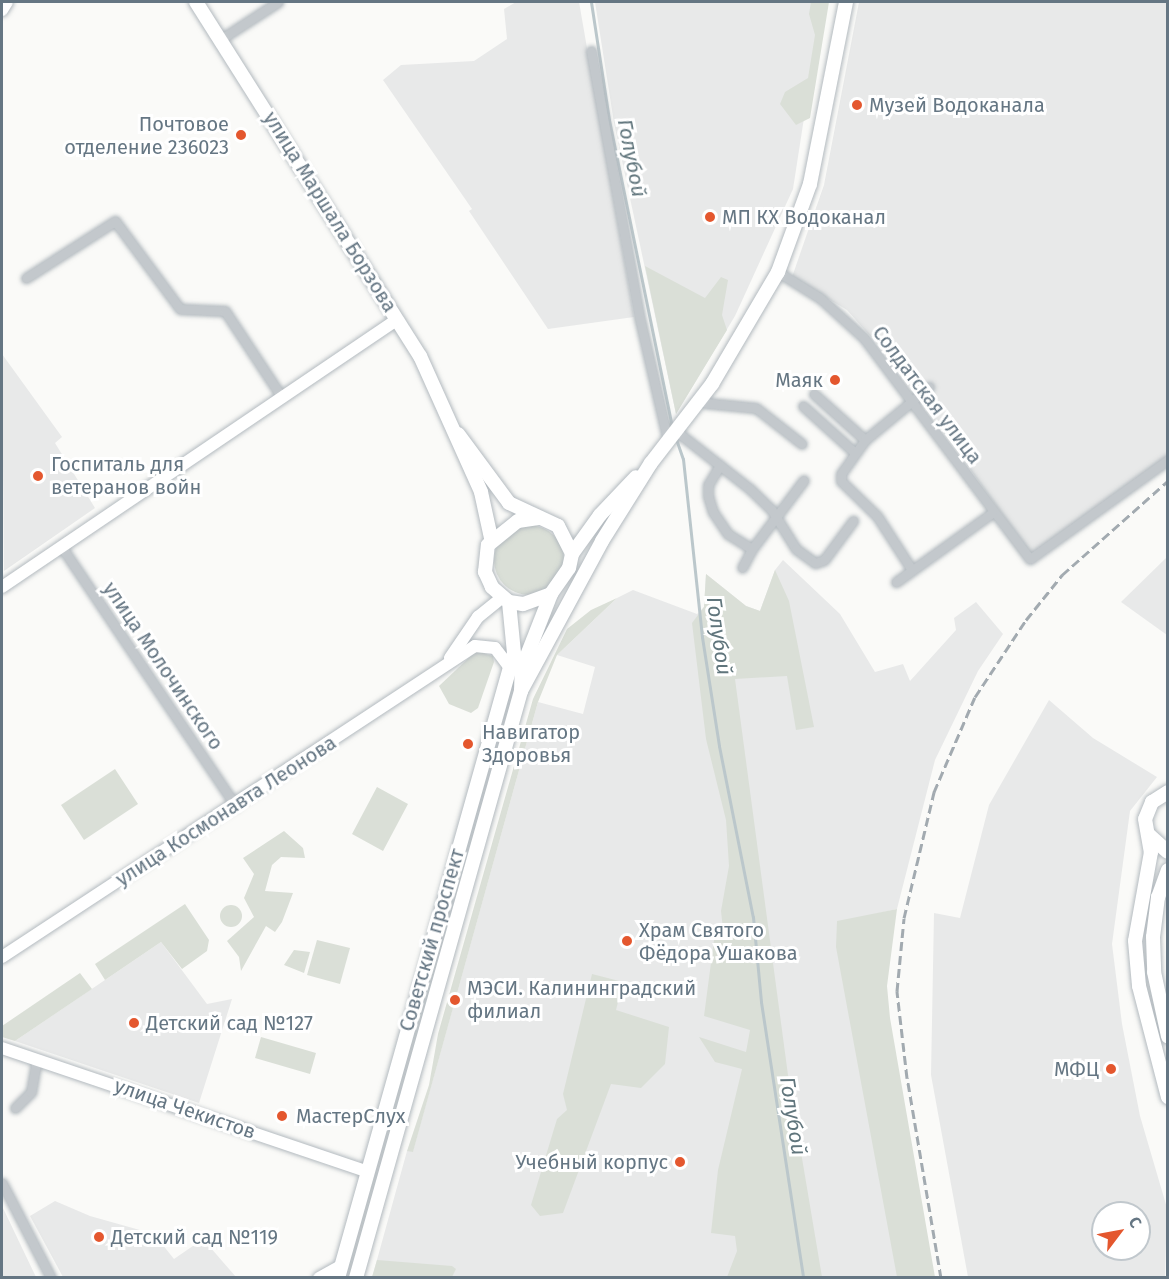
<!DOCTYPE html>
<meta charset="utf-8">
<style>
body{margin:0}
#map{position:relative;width:1169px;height:1279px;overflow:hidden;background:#fafaf8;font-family:"Fira Sans",sans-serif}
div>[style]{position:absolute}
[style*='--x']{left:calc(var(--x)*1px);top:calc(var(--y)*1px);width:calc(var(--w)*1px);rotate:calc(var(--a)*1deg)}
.built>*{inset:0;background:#e8e9e9}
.green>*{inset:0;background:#dadfd7}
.round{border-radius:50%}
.stream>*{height:3px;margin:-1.5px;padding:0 1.5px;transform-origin:1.5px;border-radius:1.5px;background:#bbc7cb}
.roads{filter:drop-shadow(0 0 2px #b3babf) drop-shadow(0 0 2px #b3babf)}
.street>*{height:9px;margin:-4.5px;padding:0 4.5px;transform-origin:4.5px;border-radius:4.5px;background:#c3c8cc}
.secondary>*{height:12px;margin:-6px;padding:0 6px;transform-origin:6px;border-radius:6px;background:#fff}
.primary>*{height:14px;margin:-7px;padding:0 7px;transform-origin:7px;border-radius:7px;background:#fff}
.rail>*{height:3px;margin-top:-1.5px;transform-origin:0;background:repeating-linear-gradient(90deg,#a2aab0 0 9px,transparent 0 13.5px)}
.dots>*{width:16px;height:16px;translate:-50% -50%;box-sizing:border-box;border:3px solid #fff;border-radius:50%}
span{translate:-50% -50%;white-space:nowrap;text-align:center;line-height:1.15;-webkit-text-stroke:6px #fff;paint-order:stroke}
.poi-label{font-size:20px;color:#657683}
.left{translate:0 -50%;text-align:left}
.right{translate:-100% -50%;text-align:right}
.street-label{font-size:20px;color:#657683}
.water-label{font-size:21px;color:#60757c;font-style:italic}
.frame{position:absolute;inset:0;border:3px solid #657683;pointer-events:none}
.north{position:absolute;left:1091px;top:1201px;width:60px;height:60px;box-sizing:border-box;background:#fff;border:2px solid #c1c8cd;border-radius:50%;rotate:58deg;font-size:16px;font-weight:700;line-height:24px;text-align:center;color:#657683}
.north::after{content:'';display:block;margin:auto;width:21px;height:27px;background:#e4572e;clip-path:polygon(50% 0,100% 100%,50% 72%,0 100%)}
</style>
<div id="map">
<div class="built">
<div style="clip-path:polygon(516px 2px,579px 2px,634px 317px,548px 329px,469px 211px,472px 209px,383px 80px,401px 65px,474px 61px,507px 39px,504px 9px)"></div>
<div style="clip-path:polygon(595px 2px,822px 2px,793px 189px,735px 316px,676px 414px,614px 123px)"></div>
<div style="clip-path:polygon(859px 2px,1167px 2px,1167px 458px,1033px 556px,888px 356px,847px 310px,792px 277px,824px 185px)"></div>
<div style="clip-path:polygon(2px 354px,62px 437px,55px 443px,95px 508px,4px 571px)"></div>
<div style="clip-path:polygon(1167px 557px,1167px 635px,1121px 602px)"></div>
<div style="clip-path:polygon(783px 560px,840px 614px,875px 672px,903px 664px,910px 681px,956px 630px,954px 618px,976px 602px,1003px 634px,978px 671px,935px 760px,897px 909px,853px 919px,919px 1277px,372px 1278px,407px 1151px,413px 1151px,538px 702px,583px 714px,595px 667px,557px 655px,617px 598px,633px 590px,697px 614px,704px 607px,706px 574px,746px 606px,760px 611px,775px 570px)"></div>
<div style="clip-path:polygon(evenodd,1049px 700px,1093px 738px,1157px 777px,1130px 811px,1112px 944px,1122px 1024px,1140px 1116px,1167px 1208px,1165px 1277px,968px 1277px,931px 1075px,934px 913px,960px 918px,989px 805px,1049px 700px,1103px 1213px,1139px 1213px,1139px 1249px,1103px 1249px,1103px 1213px)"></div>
<div style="clip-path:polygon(161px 942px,207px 1004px,232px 999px,199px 1103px,15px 1041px)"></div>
<div style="clip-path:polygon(55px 1201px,90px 1216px,154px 1234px,174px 1259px,203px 1239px,236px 1277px,63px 1277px,30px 1216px)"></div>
<div style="clip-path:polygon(2px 1206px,36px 1277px,2px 1277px)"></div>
</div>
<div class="green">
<div style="clip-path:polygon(811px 2px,829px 2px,810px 118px,796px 125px,780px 104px,785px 92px,808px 78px,815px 35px,809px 14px)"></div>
<div style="clip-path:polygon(645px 266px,705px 298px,721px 277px,728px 280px,722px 315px,727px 330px,676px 414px)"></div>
<div class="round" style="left:494px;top:525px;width:70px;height:70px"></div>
<div style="clip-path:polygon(775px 570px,789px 601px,814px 727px,796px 730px,787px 676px,735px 679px,788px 1075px,822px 1277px,727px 1277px,737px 1251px,735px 1236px,711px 1233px,718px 1170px,742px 1069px,715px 1062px,699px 1037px,746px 1052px,750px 1030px,704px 1016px,714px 940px,724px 938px,721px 911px,729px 866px,726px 820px,706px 739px,692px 623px,704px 607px,706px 574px,746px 606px,760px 611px)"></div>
<div style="clip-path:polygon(617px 598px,557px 655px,538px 702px,413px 1152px,407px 1151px,429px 1085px,438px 1034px,533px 699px,567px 629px,591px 610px)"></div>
<div style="clip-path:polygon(476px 651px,493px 656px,494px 662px,478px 708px,471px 713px,449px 704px,439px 686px)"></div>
<div style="clip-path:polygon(115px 769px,138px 804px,84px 840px,61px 805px)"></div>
<div style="clip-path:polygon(377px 787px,408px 804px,383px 851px,352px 834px)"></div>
<div style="clip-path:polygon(284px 831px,303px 848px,305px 858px,281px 857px,272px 865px,265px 891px,293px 893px,282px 922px,275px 932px,266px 926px,241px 971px,239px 957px,227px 941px,254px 917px,244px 898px,254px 874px,243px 858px)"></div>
<div style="clip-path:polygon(185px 904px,209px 940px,207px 951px,182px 969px,161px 942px,105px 980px,95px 964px)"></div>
<div class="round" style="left:220px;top:905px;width:22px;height:22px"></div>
<div style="clip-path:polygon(897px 909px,887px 986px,890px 1018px,935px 1277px,897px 1277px,836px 947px,837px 921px)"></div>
<div style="clip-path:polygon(317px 940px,350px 948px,340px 984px,307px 975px)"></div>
<div style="clip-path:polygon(294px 950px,310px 952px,304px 973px,284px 965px)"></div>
<div style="clip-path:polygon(80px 973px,92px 989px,15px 1041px,2px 1037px,2px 1026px)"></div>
<div style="clip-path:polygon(592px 974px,623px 982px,616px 1010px,669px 1027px,665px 1064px,641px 1088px,611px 1084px,563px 1213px,540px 1216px,531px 1205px,557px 1119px,567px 1110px,563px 1094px)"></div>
<div style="clip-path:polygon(261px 1037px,316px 1053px,310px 1074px,255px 1058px)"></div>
<div style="clip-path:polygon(377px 1260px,452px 1266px,456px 1269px,452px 1277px,372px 1277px)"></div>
</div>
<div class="stream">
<div style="--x:591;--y:2;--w:119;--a:81.3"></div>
<div style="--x:609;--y:120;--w:313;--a:78.4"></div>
<div style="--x:676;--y:439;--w:21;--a:71"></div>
<div style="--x:683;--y:459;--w:179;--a:83.9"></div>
<div style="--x:702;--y:637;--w:110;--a:81.1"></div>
<div style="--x:719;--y:746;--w:174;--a:78.8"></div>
<div style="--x:753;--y:917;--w:85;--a:84.6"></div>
<div style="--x:761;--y:1002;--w:279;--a:81.3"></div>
</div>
<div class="roads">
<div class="street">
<div style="--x:221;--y:39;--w:68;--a:-33"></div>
<div style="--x:591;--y:51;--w:273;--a:79.7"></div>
<div style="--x:640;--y:320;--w:124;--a:77"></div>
<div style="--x:778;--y:272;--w:49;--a:31.8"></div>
<div style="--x:820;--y:298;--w:59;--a:42.3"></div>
<div style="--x:864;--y:338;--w:276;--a:53.1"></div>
<div style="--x:1030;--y:559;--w:170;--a:-35.7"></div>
<div style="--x:26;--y:278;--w:106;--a:-32.6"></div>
<div style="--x:115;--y:221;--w:109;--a:53.5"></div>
<div style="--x:180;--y:309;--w:45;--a:2.5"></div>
<div style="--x:225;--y:311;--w:102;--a:56.6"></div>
<div style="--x:814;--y:394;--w:69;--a:42"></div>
<div style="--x:701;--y:398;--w:7;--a:45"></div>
<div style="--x:706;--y:403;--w:50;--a:5.7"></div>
<div style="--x:756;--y:408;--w:58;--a:38"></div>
<div style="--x:803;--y:406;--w:70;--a:42.1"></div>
<div style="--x:676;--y:431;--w:94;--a:38.1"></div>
<div style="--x:750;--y:489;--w:29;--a:44"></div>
<div style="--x:771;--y:509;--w:47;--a:58"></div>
<div style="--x:796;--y:549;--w:24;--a:36"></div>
<div style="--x:815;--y:563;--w:9;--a:-18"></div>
<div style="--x:824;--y:560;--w:49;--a:-53.4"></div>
<div style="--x:720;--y:465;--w:23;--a:121"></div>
<div style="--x:708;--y:485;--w:11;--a:90"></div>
<div style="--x:708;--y:496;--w:17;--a:73"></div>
<div style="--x:713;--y:512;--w:27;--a:56"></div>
<div style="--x:728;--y:534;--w:28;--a:32"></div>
<div style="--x:752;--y:549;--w:21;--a:118"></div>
<div style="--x:61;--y:546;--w:313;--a:56.1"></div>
<div style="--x:752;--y:549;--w:86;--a:-53"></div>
<div style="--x:912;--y:570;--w:64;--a:-122.9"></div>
<div style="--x:877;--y:516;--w:50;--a:-135.8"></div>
<div style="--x:841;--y:481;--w:7;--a:-90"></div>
<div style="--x:841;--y:474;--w:42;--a:-54.8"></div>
<div style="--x:865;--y:440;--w:83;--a:-39.6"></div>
<div style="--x:896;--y:582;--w:118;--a:-35.7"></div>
<div style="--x:15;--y:1108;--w:23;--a:-45"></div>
<div style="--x:31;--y:1092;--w:34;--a:-80"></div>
<div style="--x:2;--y:1183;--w:107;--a:62.7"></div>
</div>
<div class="secondary">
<div style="--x:2;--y:10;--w:9;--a:-58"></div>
<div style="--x:2;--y:587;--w:477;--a:-34.1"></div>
<div style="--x:450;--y:658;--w:50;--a:-55.7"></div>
<div style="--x:478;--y:617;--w:32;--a:-39"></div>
<div style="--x:2;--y:957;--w:566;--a:-33.33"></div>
<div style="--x:475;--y:646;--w:20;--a:6"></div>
<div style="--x:495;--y:648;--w:25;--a:53"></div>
<div style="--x:2;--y:1048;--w:386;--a:18.7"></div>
<div style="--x:319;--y:1278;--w:26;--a:-29"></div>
</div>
<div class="primary">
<div style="--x:196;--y:2;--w:419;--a:57.7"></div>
<div style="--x:420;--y:356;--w:149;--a:65.8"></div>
<div style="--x:481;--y:492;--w:47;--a:77.7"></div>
<div style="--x:458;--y:434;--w:86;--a:53.5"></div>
<div style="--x:509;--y:503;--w:54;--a:25.1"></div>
<div style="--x:558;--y:526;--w:31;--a:63"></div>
<div style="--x:572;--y:554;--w:14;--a:102"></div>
<div style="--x:569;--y:568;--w:32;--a:125"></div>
<div style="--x:551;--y:594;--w:30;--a:160"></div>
<div style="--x:523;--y:604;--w:14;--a:-172"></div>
<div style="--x:509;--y:602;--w:23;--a:-139"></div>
<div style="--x:492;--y:587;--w:17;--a:-115"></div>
<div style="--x:485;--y:572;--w:27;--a:-84"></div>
<div style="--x:488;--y:545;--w:38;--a:-39"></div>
<div style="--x:518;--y:521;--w:22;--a:-8"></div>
<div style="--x:572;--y:554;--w:48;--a:-54.3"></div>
<div style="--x:600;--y:515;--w:52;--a:-46.5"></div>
<div style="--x:521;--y:691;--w:170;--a:-61.6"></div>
<div style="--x:602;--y:541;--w:92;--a:-57.9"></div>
<div style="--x:651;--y:463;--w:100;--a:-52.3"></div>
<div style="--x:712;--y:384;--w:130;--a:-59.5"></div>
<div style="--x:778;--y:272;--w:94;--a:-70"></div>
<div style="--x:810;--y:184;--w:186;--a:-78.8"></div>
<div style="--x:1168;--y:792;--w:19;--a:148"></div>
<div style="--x:1152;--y:802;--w:18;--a:112"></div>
<div style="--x:1145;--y:819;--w:34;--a:80"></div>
<div style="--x:1151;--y:852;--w:90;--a:100.2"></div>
<div style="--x:1135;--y:941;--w:45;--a:84.9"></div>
<div style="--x:1139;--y:986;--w:115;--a:75.4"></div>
<div style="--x:1149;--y:835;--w:25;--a:42"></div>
<div style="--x:1168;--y:870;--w:29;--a:110"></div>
<div style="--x:1158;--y:897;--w:40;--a:97.1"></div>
<div style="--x:1153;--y:937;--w:35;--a:88"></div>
<div style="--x:1154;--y:972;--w:66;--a:77.7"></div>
<div style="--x:338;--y:1278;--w:649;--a:-74.27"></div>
<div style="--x:514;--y:653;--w:51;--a:-95.6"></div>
<div style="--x:356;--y:1278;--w:610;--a:-74.3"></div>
<div style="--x:521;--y:691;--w:23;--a:-88"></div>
<div style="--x:522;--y:668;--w:79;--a:-68.6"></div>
</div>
</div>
<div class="rail">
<div style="--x:941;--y:1278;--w:203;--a:-99.6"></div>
<div style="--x:907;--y:1078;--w:88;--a:-96.6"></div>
<div style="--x:897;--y:991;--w:73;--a:-84.5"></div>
<div style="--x:904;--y:918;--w:130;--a:-76.6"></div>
<div style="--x:934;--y:792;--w:103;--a:-66.7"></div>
<div style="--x:975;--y:697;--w:92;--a:-56.5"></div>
<div style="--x:1026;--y:620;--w:58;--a:-51.3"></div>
<div style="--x:1062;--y:575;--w:142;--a:-41.6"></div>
</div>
<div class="dots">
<div style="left:857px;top:105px;background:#e4572e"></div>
<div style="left:241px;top:135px;background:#e4572e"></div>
<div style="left:710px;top:217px;background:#e4572e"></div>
<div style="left:835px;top:380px;background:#e4572e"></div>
<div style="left:38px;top:476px;background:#e4572e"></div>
<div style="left:468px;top:744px;background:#e4572e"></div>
<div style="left:627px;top:941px;background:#e4572e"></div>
<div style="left:455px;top:1000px;background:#e4572e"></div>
<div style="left:134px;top:1023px;background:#e4572e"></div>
<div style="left:1111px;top:1069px;background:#e4572e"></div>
<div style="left:282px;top:1116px;background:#e4572e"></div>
<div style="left:680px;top:1162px;background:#e4572e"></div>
<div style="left:99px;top:1237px;background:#e4572e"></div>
</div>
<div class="poi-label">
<span class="left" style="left:869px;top:105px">Музей Водоканала</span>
<span class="right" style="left:229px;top:136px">Почтовое<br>отделение 236023</span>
<span class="left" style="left:722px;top:217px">МП КХ Водоканал</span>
<span class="right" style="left:823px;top:380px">Маяк</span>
<span class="left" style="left:51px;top:476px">Госпиталь для<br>ветеранов войн</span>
<span class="left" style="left:482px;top:744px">Навигатор<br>Здоровья</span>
<span class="left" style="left:639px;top:942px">Храм Святого<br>Фёдора Ушакова</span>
<span class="left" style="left:467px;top:1000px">МЭСИ. Калининградский<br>филиал</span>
<span class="left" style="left:146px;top:1023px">Детский сад №127</span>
<span class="right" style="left:1099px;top:1069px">МФЦ</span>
<span class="left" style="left:296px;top:1116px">МастерСлух</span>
<span class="right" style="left:668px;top:1162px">Учебный корпус</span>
<span class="left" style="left:111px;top:1237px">Детский сад №119</span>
</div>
<div class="street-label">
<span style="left:330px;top:212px;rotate:58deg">улица Маршала Борзова</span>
<span style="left:927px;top:395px;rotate:53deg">Солдатская улица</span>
<span style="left:163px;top:666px;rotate:56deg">улица Молочинского</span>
<span style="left:226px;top:811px;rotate:-33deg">улица Космонавта Леонова</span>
<span style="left:432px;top:940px;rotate:-74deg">Советский проспект</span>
<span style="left:185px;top:1109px;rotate:19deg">улица Чекистов</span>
</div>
<div class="water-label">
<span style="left:632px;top:158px;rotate:79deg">Голубой</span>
<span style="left:719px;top:636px;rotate:82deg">Голубой</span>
<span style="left:793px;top:1116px;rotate:81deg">Голубой</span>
</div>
<div class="frame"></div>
<div class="north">С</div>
</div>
